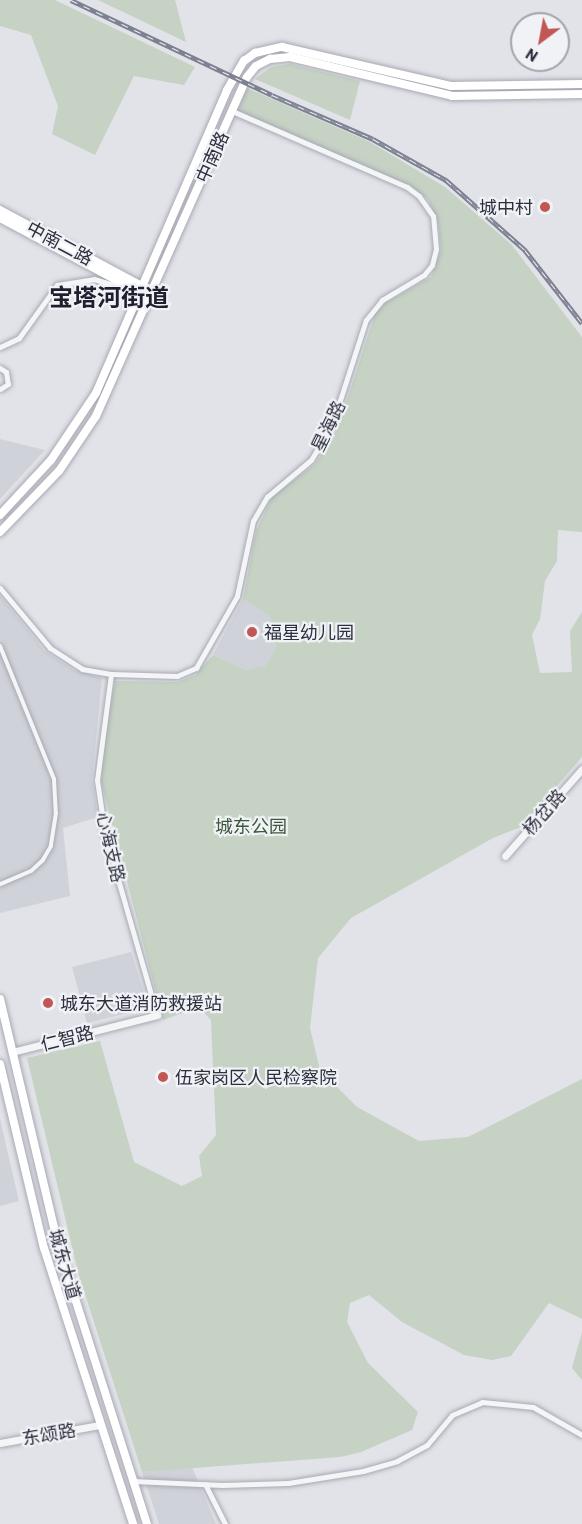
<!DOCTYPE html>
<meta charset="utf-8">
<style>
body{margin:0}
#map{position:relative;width:582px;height:1524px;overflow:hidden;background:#e2e3e9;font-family:Barlow,"Noto Sans SC",sans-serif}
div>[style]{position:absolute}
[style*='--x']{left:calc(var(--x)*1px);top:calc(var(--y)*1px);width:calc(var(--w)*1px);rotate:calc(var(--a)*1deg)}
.built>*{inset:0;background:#d0d2da}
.green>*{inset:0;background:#c5d2c4}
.roads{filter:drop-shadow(0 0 2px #a8a9b3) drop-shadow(0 0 2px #a8a9b3)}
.pedestrian>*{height:4px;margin:-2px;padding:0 2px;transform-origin:2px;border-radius:2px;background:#f4f5f7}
.minor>*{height:5px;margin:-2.5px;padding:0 2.5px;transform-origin:2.5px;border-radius:2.5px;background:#f4f5f7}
.tertiary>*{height:7px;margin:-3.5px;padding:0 3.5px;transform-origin:3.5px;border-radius:3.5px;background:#f4f5f7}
.secondary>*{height:8px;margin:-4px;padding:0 4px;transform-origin:4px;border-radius:4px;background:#fff}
.primary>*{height:8px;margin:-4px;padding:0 4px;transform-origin:4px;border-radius:4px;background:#fff}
.rail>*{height:4.5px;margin-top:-2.25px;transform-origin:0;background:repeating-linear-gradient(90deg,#f1f2f6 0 7px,#7d8191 0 14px);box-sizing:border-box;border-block:2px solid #7d8191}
.dots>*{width:16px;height:16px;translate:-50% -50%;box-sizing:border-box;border:3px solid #f1f2f6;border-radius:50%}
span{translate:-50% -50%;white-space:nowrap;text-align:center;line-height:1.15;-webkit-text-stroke:4.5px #f1f2f6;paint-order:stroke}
.street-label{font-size:18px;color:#2c2f3f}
.poi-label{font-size:18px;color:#2c2f3f}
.right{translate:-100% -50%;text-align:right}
.left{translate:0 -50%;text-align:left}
.park-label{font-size:18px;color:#3a593a}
.district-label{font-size:24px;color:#1e2030;font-weight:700}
.north{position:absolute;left:510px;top:12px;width:60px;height:60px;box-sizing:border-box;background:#f1f2f6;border:2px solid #a2a4ad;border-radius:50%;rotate:212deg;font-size:16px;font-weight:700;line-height:24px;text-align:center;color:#2c2f3f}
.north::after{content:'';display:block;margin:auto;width:21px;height:27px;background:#c15754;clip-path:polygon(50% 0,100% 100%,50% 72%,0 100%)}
</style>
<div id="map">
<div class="built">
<div style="clip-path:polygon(0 439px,45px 450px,0 499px)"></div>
<div style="clip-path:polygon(0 596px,45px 651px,74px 670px,102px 678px,92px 780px,98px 817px,63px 828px,70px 896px,0 913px)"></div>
<div style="clip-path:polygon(243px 599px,268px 615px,277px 630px,275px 650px,265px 666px,257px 669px,246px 670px,213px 655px)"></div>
<div style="clip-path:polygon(131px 952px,149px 1008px,87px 1023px,72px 967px)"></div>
<div style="clip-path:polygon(0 1119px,19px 1201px,0 1206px)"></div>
<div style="clip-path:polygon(192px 1467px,216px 1524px,159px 1524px,142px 1472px)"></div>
</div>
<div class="green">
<div style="clip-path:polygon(0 0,55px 0,195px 67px,184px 85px,134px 76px,95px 155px,52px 134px,58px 106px,31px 35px,0 26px)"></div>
<div style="clip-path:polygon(98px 0,175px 0,186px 42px)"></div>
<div style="clip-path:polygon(290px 64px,360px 81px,350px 120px,255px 79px,271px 67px)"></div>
<div style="clip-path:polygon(247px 88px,370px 142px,445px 187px,511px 244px,582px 337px,582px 532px,558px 530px,557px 561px,545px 581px,540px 619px,532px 635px,540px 673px,572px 672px,570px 631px,582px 612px,582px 757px,521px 827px,493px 838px,351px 918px,318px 958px,310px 1028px,320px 1070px,357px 1107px,419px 1141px,468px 1137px,582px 1079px,582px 1319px,549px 1303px,511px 1356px,492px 1360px,464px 1355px,402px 1322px,369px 1295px,350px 1303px,347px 1322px,368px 1363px,418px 1412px,412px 1430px,361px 1452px,340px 1457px,142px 1472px,78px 1272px,27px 1058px,100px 1041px,134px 1162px,182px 1186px,202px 1176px,199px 1156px,216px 1135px,211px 1020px,199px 1007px,163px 1020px,101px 781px,105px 731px,115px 681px,178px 682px,195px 675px,213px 655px,246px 670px,265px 666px,275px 650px,277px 630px,268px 615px,243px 599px,256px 531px,272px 497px,315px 464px,337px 430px,375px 314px,384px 304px,431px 277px,441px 250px,438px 222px,428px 199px,402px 182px,237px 112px)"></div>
<div style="clip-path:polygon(582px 1332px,582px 1380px,572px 1368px)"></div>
</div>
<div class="roads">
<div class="pedestrian">
<div style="--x:0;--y:646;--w:144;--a:67.9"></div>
<div style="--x:54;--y:779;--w:34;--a:87"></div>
<div style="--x:56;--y:813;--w:33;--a:99"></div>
<div style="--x:51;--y:846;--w:16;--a:120"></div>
<div style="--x:43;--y:860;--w:16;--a:137"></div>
<div style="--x:31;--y:871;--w:34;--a:157"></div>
</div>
<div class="minor">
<div style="--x:0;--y:347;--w:21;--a:-25"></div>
<div style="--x:19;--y:338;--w:65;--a:-54.4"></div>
<div style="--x:57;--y:285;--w:37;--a:-9"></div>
<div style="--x:94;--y:279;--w:34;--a:17"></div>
<div style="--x:0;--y:368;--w:7;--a:34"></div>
<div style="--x:6;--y:372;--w:12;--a:81"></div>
<div style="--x:8;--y:384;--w:9;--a:148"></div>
<div style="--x:0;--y:588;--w:78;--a:50.2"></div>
<div style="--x:50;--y:648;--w:38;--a:33"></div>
<div style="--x:82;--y:669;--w:29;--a:10"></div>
<div style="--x:111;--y:674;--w:66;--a:1.7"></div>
<div style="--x:177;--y:676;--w:21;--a:-23"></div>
<div style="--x:196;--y:668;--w:83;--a:-60.3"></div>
<div style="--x:237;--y:596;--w:77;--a:-78"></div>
<div style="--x:253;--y:521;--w:28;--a:-60"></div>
<div style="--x:267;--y:497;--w:57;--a:-40.1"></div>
<div style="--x:311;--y:460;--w:41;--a:-59"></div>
<div style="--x:332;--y:425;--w:110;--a:-72.1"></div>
<div style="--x:366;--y:320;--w:26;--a:-51"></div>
<div style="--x:382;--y:300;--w:49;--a:-30.8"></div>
<div style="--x:424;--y:275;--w:13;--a:-51"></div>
<div style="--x:432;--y:265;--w:16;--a:-76"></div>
<div style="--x:436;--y:249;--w:33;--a:-95"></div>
<div style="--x:433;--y:216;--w:24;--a:-125"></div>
<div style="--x:419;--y:196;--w:15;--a:-143"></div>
<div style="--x:407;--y:187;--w:191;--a:-156.5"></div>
<div style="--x:111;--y:674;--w:107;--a:97.5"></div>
<div style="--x:97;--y:780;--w:55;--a:81.6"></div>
<div style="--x:105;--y:834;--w:188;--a:74"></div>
<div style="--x:133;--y:1481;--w:89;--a:2.6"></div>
<div style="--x:222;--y:1485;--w:66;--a:-1.7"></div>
<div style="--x:288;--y:1483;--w:76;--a:-9.1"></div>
<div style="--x:363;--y:1471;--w:35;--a:-16"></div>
<div style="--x:397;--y:1461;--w:34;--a:-28"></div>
<div style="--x:427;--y:1445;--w:39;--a:-50"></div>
<div style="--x:452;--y:1415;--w:33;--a:-23"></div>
<div style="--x:482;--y:1402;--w:51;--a:5.6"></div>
<div style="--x:533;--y:1407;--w:56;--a:29.7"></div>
<div style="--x:205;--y:1484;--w:45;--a:63.4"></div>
</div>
<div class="tertiary">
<div style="--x:505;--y:856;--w:116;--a:-48.5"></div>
<div style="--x:12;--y:1052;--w:150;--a:-14.3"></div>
<div style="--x:0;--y:1443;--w:101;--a:-10.3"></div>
</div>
<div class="secondary">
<div style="--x:0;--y:210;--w:174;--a:28.2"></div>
<div style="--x:0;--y:218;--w:163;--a:28.1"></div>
</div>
<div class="primary">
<div style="--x:0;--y:515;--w:75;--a:-47.2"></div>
<div style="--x:51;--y:460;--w:81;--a:-56.1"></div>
<div style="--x:96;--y:393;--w:330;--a:-66.6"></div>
<div style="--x:227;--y:90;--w:34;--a:-60"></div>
<div style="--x:244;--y:61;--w:14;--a:-36"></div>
<div style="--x:255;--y:53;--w:28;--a:-13"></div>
<div style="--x:282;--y:47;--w:173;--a:13"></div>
<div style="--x:451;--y:86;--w:131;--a:-0.9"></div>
<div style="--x:0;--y:532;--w:85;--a:-46"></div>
<div style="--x:59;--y:471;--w:66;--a:-56.1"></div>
<div style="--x:96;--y:416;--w:371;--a:-66"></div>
<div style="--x:247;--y:77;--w:14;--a:-51"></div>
<div style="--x:256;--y:66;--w:16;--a:-27"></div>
<div style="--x:270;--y:59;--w:20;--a:-6"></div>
<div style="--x:290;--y:57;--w:167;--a:13.5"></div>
<div style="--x:452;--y:96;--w:130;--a:-0.9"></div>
<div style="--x:0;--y:999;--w:253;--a:76.7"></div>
<div style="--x:58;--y:1245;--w:293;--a:72.3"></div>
<div style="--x:0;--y:1064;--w:189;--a:76.6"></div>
<div style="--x:44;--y:1248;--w:290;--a:72.1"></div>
</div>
</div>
<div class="rail">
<div style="--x:71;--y:0;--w:222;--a:25.3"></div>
<div style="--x:272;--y:95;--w:110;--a:23.5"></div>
<div style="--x:373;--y:139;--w:84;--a:29.3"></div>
<div style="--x:446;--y:180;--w:106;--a:41.5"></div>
<div style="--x:525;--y:250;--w:93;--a:52"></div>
</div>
<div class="dots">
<div style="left:545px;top:207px;background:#c15754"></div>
<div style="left:252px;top:632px;background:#c15754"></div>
<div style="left:48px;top:1003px;background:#c15754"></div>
<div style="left:163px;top:1077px;background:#c15754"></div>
</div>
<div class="street-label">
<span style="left:212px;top:157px;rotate:-66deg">中南路</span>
<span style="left:60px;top:243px;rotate:28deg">中南二路</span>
<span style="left:328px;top:426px;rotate:-64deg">星海路</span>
<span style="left:544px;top:812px;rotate:-49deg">杨岔路</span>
<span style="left:111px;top:847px;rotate:77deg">心海支路</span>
<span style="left:67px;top:1038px;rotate:-14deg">仁智路</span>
<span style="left:65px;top:1264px;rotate:74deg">城东大道</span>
<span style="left:49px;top:1434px;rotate:-10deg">东颂路</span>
</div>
<div class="poi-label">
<span class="right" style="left:533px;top:207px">城中村</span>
<span class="left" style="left:264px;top:632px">福星幼儿园</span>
<span class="left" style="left:60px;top:1003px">城东大道消防救援站</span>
<span class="left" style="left:175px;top:1077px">伍家岗区人民检察院</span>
</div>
<div class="park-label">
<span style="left:251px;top:826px">城东公园</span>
</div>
<div class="district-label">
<span style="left:109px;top:297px">宝塔河街道</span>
</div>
<div class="north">N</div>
</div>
